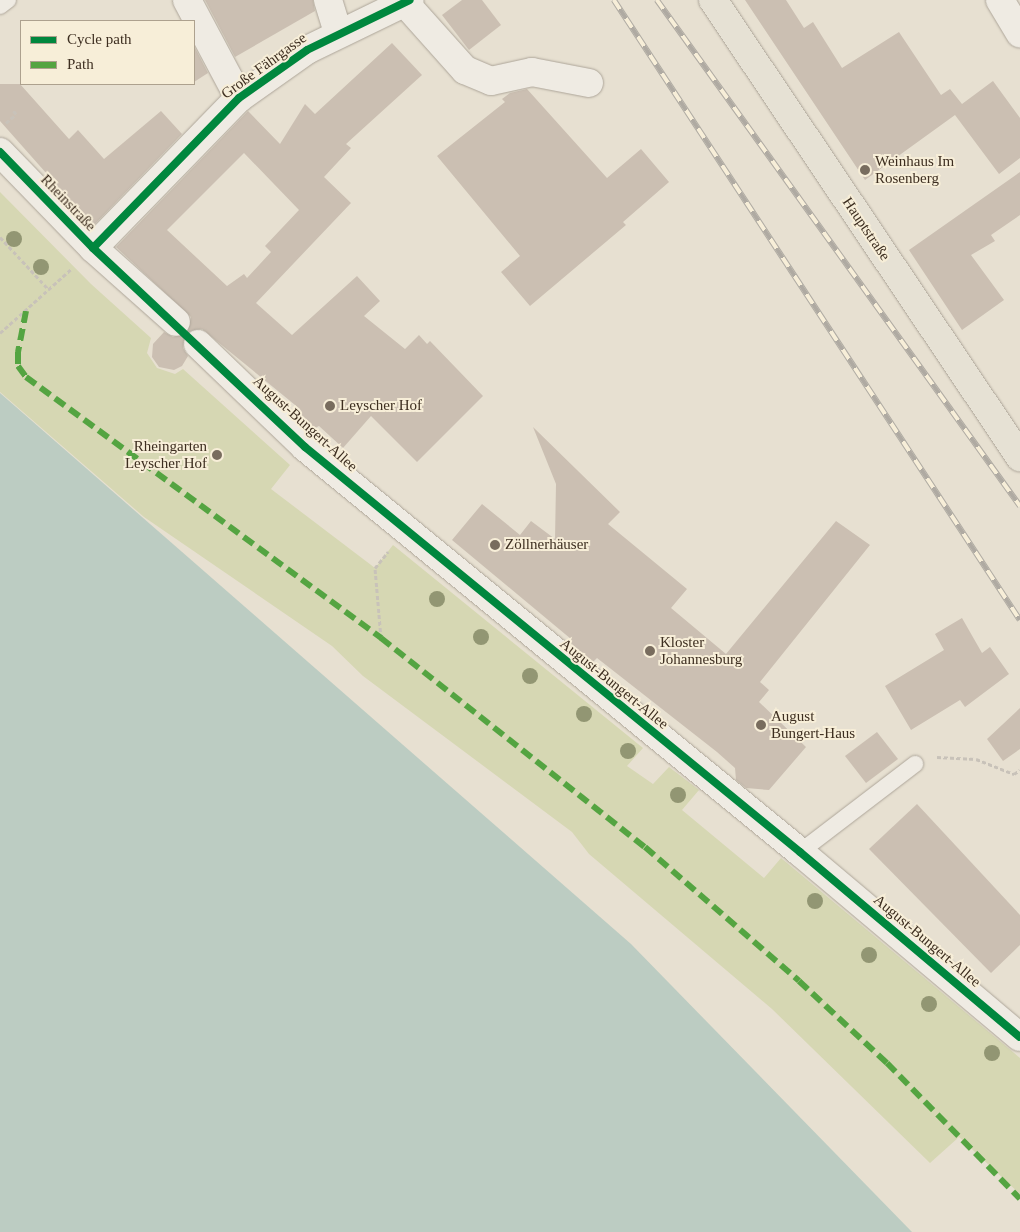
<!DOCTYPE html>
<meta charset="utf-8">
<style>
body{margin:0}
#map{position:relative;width:1020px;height:1232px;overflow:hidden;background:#e7e0d1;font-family:"Times New Roman",serif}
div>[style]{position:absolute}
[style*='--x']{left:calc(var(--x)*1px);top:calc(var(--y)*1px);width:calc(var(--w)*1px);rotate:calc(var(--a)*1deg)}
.green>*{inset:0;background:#d6d7b3}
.water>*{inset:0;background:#bcccc2}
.building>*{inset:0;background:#cbbfb2}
.path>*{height:3px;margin-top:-1.5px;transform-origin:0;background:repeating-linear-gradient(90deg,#c8c2b9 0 4px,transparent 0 6.5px)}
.roads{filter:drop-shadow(0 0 1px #ada599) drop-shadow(0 0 1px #ada599)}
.service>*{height:16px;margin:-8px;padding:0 8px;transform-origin:8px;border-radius:8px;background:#efebe3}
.minor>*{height:28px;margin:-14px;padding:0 14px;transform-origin:14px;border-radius:14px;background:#efebe3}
.primary>*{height:28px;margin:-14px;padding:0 14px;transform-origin:14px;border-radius:14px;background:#e6e1d4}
.rail>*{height:5.5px;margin-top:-2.75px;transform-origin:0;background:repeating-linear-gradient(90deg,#f7eed8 0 11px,#afaaa2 0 22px);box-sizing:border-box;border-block:1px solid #afaaa2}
.quiet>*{height:6px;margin-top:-3px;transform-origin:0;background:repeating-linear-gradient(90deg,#54a441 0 12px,transparent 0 18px)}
.cycleway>*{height:8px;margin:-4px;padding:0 4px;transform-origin:4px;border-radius:4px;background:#00873e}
.trees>*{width:16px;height:16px;margin:-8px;border-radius:50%;background:#929673}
.dots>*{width:14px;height:14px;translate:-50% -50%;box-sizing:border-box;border:2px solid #f7eed8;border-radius:50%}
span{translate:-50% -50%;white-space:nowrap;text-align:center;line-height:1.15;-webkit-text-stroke:4px #f7eed8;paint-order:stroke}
.street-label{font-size:15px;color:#3d2e20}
.poi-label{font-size:15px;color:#3d2e20}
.left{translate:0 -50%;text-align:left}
.right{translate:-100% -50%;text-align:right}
.legend{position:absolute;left:20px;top:20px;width:175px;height:65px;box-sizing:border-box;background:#f7eed8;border:1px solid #ada18e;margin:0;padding:6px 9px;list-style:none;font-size:15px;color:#3d2e20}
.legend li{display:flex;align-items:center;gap:10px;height:25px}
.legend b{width:25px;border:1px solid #ada18e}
</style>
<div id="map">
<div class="green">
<div style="clip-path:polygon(0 192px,91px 284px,151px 338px,147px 353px,157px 368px,175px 374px,183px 369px,290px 465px,271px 489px,375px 568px,393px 545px,643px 748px,627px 766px,653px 784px,669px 767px,699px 790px,682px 810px,764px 878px,781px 858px,1020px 1058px,1020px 1194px,959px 1137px,930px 1163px,772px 1009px,589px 854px,572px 832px,363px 676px,332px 646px,144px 517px,0 392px)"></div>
</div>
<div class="water">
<div style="clip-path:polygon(0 393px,631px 944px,912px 1232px,0 1232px)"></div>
</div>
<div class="building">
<div style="clip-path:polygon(205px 0,313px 0,315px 11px,235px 57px)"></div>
<div style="clip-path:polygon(462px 0,482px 0,501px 25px,469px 50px,442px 15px)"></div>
<div style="clip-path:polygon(745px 0,786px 0,804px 28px,813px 22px,842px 68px,899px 32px,941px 95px,950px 89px,962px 104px,993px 81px,1020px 118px,1020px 158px,999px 174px,955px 115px,865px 180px)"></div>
<div style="clip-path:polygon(evenodd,392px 43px,422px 75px,346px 144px,351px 148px,324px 177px,351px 203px,256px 303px,292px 335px,357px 276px,380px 301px,364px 316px,405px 349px,419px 335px,427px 344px,430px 341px,483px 396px,417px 462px,371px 416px,343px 448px,319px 426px,311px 430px,298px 419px,300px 409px,202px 329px,186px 334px,183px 348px,188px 356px,182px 366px,174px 370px,159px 367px,152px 357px,153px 344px,164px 332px,173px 337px,187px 333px,191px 317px,116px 247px,248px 111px,280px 144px,305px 104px,315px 114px,392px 43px,244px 153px,299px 210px,265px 246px,271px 252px,247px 278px,244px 274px,227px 286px,167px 230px,244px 153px)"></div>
<div style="clip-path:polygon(194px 46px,208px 73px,194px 82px)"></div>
<div style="clip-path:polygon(0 84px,20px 84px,69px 139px,78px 130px,104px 159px,161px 111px,182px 134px,93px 226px,0 121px)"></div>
<div style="clip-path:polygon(527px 89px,607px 178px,641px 149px,669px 182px,623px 222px,626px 225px,530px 306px,501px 272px,520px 256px,437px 156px,505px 102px,502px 99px,510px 93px)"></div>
<div style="clip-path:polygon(1020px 172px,1020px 215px,991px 235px,995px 241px,971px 255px,1004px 300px,962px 330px,909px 250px)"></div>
<div style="clip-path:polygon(533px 427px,620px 512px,608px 524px,687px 589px,671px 608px,726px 654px,836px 521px,870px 545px,760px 682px,769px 690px,759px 702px,806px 747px,769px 790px,746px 788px,736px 780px,735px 768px,717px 752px,597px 658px,593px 662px,569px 643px,571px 639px,452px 540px,482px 504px,520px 535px,531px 521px,555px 539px,556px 484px)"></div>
<div style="clip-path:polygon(962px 618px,982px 653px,990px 647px,1009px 674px,965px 707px,960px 700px,911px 730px,885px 686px,944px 650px,935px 634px)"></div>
<div style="clip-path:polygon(1020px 708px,1020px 749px,1003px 761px,987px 739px)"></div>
<div style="clip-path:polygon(877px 732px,898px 759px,866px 783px,845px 756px)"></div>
<div style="clip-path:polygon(917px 804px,1020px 915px,1020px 945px,991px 973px,869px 849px)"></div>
</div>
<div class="path">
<div style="--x:6;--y:123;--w:13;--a:-42"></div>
<div style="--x:16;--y:114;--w:5;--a:-127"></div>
<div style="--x:0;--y:237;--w:72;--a:47.2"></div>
<div style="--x:0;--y:333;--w:96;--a:-42"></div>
<div style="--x:381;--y:638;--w:70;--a:-94.9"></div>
<div style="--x:375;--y:568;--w:21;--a:-51"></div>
<div style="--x:937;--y:757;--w:39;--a:3"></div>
<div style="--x:976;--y:759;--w:41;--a:21.5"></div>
<div style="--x:1014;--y:774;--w:7;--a:-34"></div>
</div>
<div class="roads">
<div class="service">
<div style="--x:0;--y:6;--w:10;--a:-37"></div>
<div style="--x:800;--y:852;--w:145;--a:-37.4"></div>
</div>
<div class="minor">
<div style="--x:187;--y:0;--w:111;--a:62"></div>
<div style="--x:328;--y:0;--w:34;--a:73"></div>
<div style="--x:1000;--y:0;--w:39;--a:59"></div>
<div style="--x:405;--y:3;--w:90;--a:48.2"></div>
<div style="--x:465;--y:70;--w:28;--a:23"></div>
<div style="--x:491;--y:81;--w:42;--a:-12.4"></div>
<div style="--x:532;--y:72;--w:58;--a:10.9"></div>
<div style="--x:0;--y:152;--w:134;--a:45.9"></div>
<div style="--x:93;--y:248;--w:111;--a:41.7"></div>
<div style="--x:93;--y:248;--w:209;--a:-45.8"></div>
<div style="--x:239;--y:98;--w:83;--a:-35.2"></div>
<div style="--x:307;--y:50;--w:114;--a:-25.9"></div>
<div style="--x:198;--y:344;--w:149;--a:43.9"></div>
<div style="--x:305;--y:447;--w:640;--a:39.29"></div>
<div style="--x:800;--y:852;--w:287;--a:40.1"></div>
</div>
<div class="primary">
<div style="--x:713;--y:0;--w:551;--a:56.11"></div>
</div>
</div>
<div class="rail">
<div style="--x:614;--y:0;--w:741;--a:56.78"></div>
<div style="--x:657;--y:0;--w:623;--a:54.34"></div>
</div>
<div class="quiet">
<div style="--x:26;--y:311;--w:42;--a:101"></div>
<div style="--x:18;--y:352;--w:14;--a:90"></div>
<div style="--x:18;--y:366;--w:14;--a:54"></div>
<div style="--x:26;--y:377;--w:441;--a:36.3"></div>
<div style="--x:381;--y:638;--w:337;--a:38.4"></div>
<div style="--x:645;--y:847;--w:204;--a:41"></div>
<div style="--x:799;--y:981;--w:120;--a:43"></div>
<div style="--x:887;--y:1063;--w:190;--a:45.6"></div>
</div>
<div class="cycleway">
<div style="--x:0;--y:152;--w:134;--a:45.9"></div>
<div style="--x:93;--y:248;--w:291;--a:43.2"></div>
<div style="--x:305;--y:447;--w:640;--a:39.29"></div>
<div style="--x:800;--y:852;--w:287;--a:40.1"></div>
<div style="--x:93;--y:248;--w:209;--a:-45.8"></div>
<div style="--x:239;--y:98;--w:83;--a:-35.2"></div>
<div style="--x:307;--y:50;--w:114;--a:-25.9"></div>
</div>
<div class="trees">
<div style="left:14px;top:239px"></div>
<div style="left:41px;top:267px"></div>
<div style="left:437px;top:599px"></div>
<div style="left:481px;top:637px"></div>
<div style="left:530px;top:676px"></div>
<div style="left:584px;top:714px"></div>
<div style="left:628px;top:751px"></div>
<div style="left:678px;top:795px"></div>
<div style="left:815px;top:901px"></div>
<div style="left:869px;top:955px"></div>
<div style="left:929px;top:1004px"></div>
<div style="left:992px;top:1053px"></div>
</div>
<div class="dots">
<div style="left:865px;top:170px;background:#786c5e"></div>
<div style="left:330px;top:406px;background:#786c5e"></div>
<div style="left:217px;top:455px;background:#786c5e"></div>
<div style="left:495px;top:545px;background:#786c5e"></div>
<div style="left:650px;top:651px;background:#786c5e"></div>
<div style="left:761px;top:725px;background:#786c5e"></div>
</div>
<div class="street-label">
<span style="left:264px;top:66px;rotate:-36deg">Große Fährgasse</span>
<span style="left:68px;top:203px;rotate:46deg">Rheinstraße</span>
<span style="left:866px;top:229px;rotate:56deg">Hauptstraße</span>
<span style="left:305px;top:424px;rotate:42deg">August-Bungert-Allee</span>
<span style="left:614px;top:684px;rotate:39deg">August-Bungert-Allee</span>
<span style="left:927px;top:941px;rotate:40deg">August-Bungert-Allee</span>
</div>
<div class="poi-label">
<span class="left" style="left:875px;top:170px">Weinhaus Im<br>Rosenberg</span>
<span class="left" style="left:340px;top:406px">Leyscher Hof</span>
<span class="right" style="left:207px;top:455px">Rheingarten<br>Leyscher Hof</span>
<span class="left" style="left:505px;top:545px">Zöllnerhäuser</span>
<span class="left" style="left:660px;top:651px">Kloster<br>Johannesburg</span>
<span class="left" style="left:771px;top:725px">August<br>Bungert-Haus</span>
</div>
<ul class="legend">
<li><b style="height:6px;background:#00873e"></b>Cycle path</li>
<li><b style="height:6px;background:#54a441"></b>Path</li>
</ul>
</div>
